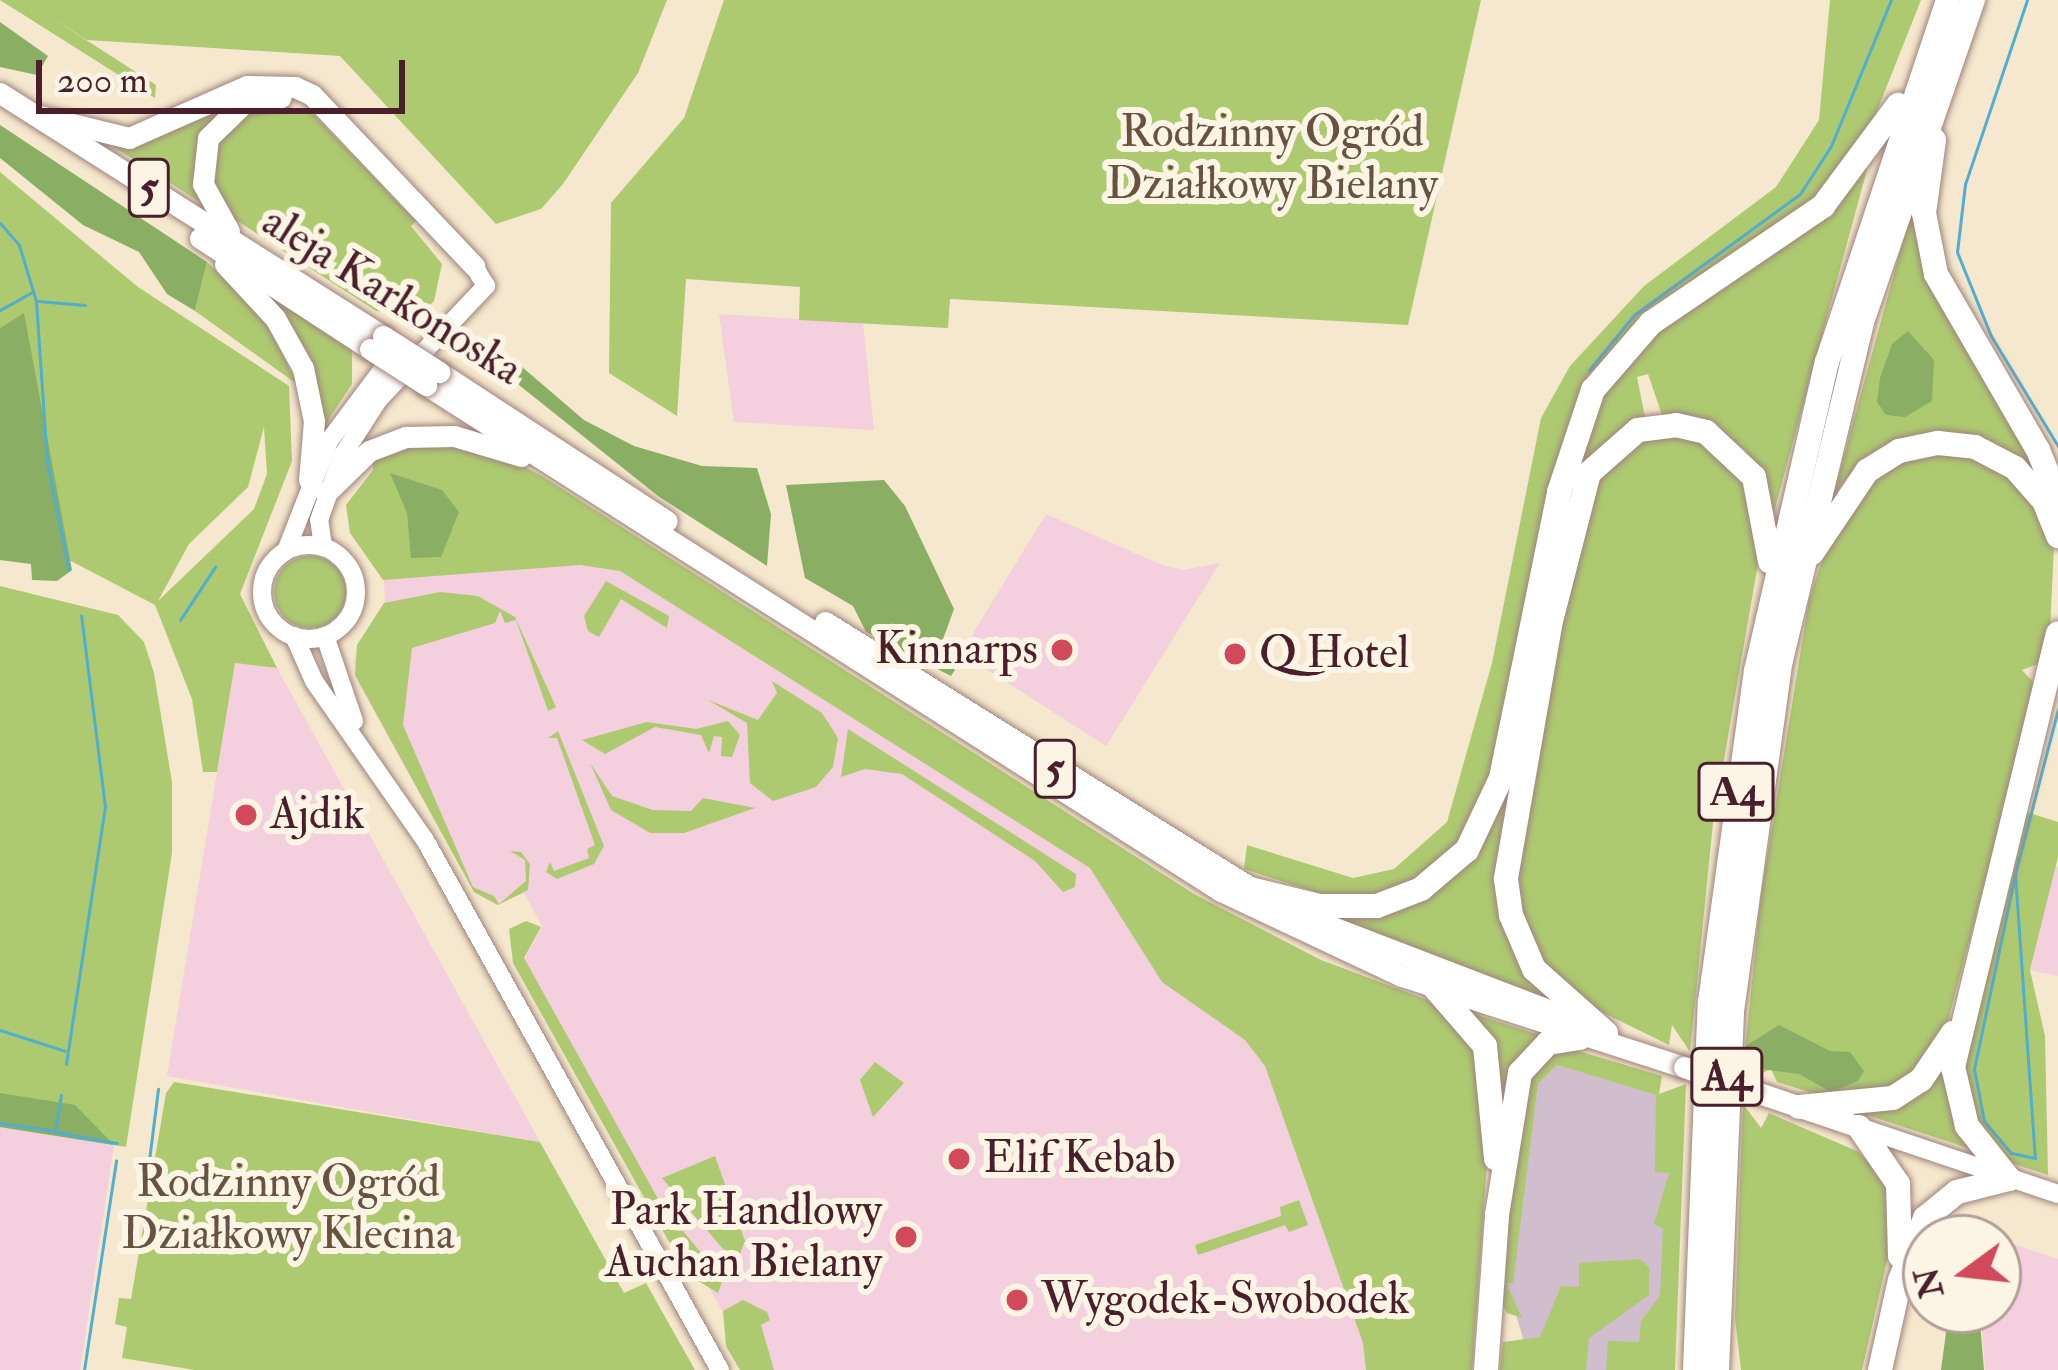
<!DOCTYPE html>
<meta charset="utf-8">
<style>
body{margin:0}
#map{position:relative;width:2058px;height:1370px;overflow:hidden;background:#f5e8ce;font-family:"IM FELL Double Pica",serif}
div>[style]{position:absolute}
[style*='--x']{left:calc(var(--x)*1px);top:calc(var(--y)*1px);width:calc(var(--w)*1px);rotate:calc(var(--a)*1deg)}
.built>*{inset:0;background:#f4cfdd}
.industrial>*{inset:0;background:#d0bdcd}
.green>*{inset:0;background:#aeca71}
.round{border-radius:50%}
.forest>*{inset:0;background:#8aae63}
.stream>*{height:3px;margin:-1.5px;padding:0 1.5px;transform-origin:1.5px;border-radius:1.5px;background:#50aecf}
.roads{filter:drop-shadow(0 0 3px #a0847c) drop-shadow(0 0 3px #a0847c)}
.secondary>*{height:18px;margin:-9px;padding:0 9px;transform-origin:9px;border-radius:9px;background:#fff}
.secondary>.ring{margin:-9px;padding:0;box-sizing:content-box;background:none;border:18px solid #fff;border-radius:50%}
.primary>*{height:21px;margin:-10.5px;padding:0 10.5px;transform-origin:10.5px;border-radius:10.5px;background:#fff}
.highway>*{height:24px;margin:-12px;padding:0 12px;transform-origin:12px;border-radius:12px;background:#fff}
.bridges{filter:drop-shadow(0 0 3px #a0847c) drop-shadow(0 0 3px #a0847c)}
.primary-bridge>*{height:21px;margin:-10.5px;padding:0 10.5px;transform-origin:10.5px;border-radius:10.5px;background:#fff}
.dots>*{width:33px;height:33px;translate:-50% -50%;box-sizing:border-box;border:6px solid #fcf5e5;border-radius:50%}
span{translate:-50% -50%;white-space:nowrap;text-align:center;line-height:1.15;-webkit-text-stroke:12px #fcf5e5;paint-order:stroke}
.shield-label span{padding:3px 9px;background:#fcf5e5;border:3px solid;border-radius:9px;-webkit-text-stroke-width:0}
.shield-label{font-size:42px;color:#4a1f2b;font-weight:700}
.park-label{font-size:45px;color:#685240}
.street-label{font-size:45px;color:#4a1f2b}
.poi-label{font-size:45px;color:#4a1f2b}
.right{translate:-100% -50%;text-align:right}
.left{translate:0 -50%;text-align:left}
.north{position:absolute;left:1902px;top:1214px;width:120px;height:120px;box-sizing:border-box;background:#fcf5e5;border:3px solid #b59f9b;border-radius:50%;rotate:255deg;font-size:33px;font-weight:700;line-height:48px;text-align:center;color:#4a1f2b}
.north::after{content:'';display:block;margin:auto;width:42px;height:54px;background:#d1495b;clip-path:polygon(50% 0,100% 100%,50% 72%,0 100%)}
.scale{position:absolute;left:36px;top:60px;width:369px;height:54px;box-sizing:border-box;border:6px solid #4a1f2b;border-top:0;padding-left:15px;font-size:36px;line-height:42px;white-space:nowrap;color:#4a1f2b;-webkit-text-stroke:9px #fcf5e5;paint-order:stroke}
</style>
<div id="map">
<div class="built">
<div style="clip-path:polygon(719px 314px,863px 323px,874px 430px,734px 422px)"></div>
<div style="clip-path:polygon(1046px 514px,1162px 565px,1183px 570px,1220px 563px,1106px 746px,961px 653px)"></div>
<div style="clip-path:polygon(626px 543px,1152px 869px,1267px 1047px,1368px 1353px,1367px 1370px,740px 1370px,726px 1347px,727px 1319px,522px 965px,542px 926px,524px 893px,496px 905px,474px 892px,358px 682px,353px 661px,385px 602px,384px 578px)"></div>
<div style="clip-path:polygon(235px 663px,277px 668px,540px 1142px,167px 1076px)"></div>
<div style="clip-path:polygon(2054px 866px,2058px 867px,2058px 976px,2030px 970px)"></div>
<div style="clip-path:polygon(0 1127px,114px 1145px,80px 1370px,0 1370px)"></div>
<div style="clip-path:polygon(1998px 1239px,2058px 1259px,2058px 1370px,1985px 1370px,1981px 1310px,1998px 1310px)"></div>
</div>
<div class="industrial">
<div style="clip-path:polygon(1557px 1065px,1681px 1102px,1659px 1370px,1505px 1370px,1523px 1338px,1506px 1282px,1512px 1283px,1538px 1084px)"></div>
</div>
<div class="green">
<div style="clip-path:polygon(0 0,667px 0,638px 73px,563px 184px,541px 209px,496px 224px,340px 56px,87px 40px,49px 16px,156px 85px,155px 98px)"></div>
<div style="clip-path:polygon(724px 0,1481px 0,1408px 325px,950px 299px,948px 328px,799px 320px,800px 287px,686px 279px,677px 416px,609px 373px,611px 203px,684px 118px)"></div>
<div style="clip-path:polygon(1830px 0,1921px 0,1873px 121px,1828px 189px,1644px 317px,1578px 399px,1557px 460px,1489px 786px,1450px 857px,1396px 892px,1340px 900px,1244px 869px,1247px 845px,1353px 878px,1394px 869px,1447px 822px,1492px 663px,1541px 418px,1570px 366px,1644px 286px,1776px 187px,1819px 120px)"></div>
<div style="clip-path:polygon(277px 103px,314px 115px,416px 221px,411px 226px,442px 264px,434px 301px,419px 315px,376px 311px,219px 209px,208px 157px,235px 115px)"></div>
<div style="clip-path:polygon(224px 107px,206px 128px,200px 202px,111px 145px)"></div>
<div style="clip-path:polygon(1868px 166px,1774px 512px,1745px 450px,1719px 429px,1662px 415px,1648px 374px,1637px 377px,1645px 417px,1586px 461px,1501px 865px,1557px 1003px,1323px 913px,1465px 864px,1591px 413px,1631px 352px)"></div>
<div style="clip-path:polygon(evenodd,0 172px,138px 287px,289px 386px,292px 461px,240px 594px,277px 668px,235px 663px,217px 772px,203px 772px,192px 699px,155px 605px,69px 560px,23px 314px,0 328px,0 172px,264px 427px,267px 474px,254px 509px,158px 601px,189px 544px,248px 487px,264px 427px)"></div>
<div style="clip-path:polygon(1917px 190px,1934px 292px,2040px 477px,1989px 440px,1930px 433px,1904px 438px,1854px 469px,1833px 496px)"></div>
<div style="clip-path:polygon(207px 262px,262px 313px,297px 384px,195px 311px)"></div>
<div style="clip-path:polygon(259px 288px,352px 350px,352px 384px,323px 428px)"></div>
<div style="clip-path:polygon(1664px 434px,1702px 440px,1748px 486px,1760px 552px,1713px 823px,1690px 1052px,1672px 1025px,1669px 1045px,1577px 1000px,1534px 951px,1516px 890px,1521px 818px,1591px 489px,1631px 443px)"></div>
<div style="clip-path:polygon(425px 441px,503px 456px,542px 476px,1194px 894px,1321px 960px,1433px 1002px,1477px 1046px,1487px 1164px,1472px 1370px,1366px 1370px,1363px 1343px,1265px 1066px,1245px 1040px,1162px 982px,1090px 868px,620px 571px,580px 565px,383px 580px,350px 533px,346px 505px,373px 470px,372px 456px)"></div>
<div style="clip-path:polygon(1968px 452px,2029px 490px,2054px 546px,2050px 632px,2041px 663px,2022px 670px,2037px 686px,1945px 1032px,1898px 1089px,1825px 1097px,1777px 1082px,1771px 1069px,1758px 1075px,1743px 1069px,1761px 895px,1809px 600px,1834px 524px,1894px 459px)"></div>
<div class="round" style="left:274px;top:556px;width:72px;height:72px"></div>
<div style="clip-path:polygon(606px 581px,669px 616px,667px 628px,621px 599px,599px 637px,588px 631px,584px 616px)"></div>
<div style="clip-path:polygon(0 586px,118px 615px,144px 642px,154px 673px,172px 782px,172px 853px,126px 1147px,0 1127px)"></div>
<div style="clip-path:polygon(440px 592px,478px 596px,515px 617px,556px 707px,548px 711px,516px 620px,505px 623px,500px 611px,495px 623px,412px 648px,403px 725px,473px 887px,494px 896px,499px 904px,526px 881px,525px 860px,510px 851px,521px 852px,530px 864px,528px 890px,498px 905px,474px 892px,355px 675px,357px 645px,384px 603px)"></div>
<div style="clip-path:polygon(772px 681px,822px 713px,838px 738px,833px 767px,816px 787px,773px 801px,750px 783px,747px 723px,708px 700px,758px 720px,777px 693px)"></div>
<div style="clip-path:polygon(728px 721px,740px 735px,732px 757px,721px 756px,722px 737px,714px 736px,709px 753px,701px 735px,655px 727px,605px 754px,582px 740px,647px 722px,696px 729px)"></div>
<div style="clip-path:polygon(848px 729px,1076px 874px,1075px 887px,1063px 892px,1035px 861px,902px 774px,865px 769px,841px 777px)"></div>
<div style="clip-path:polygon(558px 731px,604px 846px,594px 864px,557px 879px,546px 872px,550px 862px,554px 871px,589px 858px,587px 849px,595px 845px,557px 738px,548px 738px)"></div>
<div style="clip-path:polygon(590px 763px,612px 796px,653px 810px,691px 811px,703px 798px,755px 808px,684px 833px,650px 833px,611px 810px)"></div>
<div style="clip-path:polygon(2023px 811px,2058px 822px,2058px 857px,2030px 970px,2045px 1036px,2048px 1175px,2011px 1163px,1987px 1144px,1961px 1081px)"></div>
<div style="clip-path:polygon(526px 921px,541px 927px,524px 958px,662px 1206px,723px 1279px,718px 1293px,687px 1274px,513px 963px,509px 929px)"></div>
<div style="clip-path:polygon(1474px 1014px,1542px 1036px,1516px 1061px,1502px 1108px,1494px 1048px)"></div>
<div style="clip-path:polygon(1575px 1050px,1662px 1076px,1659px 1094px,1686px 1084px,1675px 1370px,1606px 1370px,1608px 1341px,1639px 1342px,1641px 1321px,1660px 1296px,1663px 1229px,1654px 1224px,1669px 1173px,1655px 1172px,1656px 1095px,1557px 1065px,1538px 1084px,1513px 1283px,1506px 1283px,1522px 1318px,1507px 1313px,1499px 1299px,1522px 1084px,1544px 1051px)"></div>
<div style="clip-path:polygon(875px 1062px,904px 1083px,873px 1117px,860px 1080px)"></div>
<div style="clip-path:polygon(1941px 1068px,1971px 1149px,1864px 1114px,1864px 1112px)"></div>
<div style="clip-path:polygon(174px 1082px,540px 1142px,624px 1293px,646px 1283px,695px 1370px,195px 1370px,122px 1358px,127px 1327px,115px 1324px,119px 1298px,131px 1299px,166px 1093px)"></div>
<div style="clip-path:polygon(1743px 1104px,1761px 1128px,1769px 1113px,1859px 1152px,1888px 1183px,1890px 1248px,1862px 1370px,1741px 1370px,1735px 1318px)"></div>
<div style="clip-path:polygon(715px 1156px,745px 1241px,736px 1264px,662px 1178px)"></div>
<div style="clip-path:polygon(1299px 1200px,1308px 1225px,1289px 1232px,1285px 1225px,1198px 1255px,1195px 1245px,1281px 1216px,1280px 1207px)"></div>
<div style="clip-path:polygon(1640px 1259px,1649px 1267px,1649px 1295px,1589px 1338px,1586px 1370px,1500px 1370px,1503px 1342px,1540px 1337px,1561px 1286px,1579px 1287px,1579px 1263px)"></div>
<div style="clip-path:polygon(743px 1300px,767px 1312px,770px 1320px,761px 1325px,774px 1370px,740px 1370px,726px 1346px,723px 1311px)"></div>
</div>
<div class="forest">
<div style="clip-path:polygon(0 22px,48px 56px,37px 75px,0 67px)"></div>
<div style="clip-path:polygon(0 125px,207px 262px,195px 311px,167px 294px,139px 252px,83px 225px,0 158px)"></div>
<div style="clip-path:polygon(24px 313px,72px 570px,57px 581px,32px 580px,31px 564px,0 560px,0 328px)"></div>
<div style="clip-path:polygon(1908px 331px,1934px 360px,1932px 401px,1905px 417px,1886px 415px,1877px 402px,1880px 378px,1892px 344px)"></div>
<div style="clip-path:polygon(495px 344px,584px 420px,634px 446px,702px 466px,757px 468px,771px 514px,767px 566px,658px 496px,490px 362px,485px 353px)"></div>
<div style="clip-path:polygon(390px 473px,442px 490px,459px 512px,441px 557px,411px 558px,407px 513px)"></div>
<div style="clip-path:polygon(884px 480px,905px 506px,954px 609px,939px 650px,955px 670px,951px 676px,866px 632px,853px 606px,805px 578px,786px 485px)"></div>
<div style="clip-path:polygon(1779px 1025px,1830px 1051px,1850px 1052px,1864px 1071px,1858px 1081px,1831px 1092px,1799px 1074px,1745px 1067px,1747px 1045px)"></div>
<div style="clip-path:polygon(0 1093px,75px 1105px,114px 1145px,0 1127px)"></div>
<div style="clip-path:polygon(1949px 1310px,1979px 1310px,1984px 1370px,1941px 1370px)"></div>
</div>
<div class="stream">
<div style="--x:2027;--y:0;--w:194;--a:108.6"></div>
<div style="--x:1965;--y:184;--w:68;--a:96.7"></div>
<div style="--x:1957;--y:252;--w:91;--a:68"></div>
<div style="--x:1991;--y:336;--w:129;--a:58.7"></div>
<div style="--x:0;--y:223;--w:29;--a:49"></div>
<div style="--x:19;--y:245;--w:59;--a:73.1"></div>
<div style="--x:36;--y:301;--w:161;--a:86.1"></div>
<div style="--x:47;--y:462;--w:110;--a:78.5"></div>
<div style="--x:38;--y:301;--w:47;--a:4.9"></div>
<div style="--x:0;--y:310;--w:37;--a:-29"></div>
<div style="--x:1589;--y:370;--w:71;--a:-50.7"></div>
<div style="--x:1634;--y:315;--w:205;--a:-36.1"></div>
<div style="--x:1800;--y:194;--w:57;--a:-57.1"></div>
<div style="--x:1831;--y:146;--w:158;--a:-67.7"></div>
<div style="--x:180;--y:620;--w:64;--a:-56.6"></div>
<div style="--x:2015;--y:874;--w:285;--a:86"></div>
<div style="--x:2035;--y:1158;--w:25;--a:-168"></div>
<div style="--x:2011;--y:1153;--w:42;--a:-130.2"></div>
<div style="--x:1984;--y:1121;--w:53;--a:-100.9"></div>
<div style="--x:1974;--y:1069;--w:199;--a:-78.1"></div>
<div style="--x:2015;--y:874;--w:171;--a:-75.4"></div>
<div style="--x:0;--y:1030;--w:68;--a:17.9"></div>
<div style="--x:66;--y:1064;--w:260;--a:-81.4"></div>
<div style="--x:105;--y:807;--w:193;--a:-97.1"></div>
<div style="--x:61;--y:1095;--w:37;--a:99"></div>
<div style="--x:55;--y:1132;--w:63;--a:10.1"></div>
<div style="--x:0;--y:1123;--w:55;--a:8.4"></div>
<div style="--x:146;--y:1184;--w:96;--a:-82.8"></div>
<div style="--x:84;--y:1370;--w:212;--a:-81.3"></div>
</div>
<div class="roads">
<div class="secondary">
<div class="ring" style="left:262px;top:545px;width:76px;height:76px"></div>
<div style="--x:323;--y:547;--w:27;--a:-98"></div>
<div style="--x:319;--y:520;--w:68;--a:-70.2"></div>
<div style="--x:342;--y:456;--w:68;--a:-57"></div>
<div style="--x:379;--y:399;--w:156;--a:-46.6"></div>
<div style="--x:486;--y:286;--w:23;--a:-121"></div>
<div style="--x:286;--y:551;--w:118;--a:-68.6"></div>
<div style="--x:329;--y:441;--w:109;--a:-53.2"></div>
<div style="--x:294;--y:636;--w:49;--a:66"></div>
<div style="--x:314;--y:681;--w:194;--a:55.1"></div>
<div style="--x:425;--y:840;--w:607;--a:60.9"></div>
<div style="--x:325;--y:636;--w:90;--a:71.2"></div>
<div style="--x:1859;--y:1127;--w:210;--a:18.6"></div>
</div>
<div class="primary">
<div style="--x:0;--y:93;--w:454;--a:32.4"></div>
<div style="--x:35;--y:115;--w:97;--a:13.7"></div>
<div style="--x:129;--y:138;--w:129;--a:-23.8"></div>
<div style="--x:247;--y:86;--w:48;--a:1.2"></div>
<div style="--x:295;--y:87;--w:19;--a:25"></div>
<div style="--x:312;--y:95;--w:236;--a:46.5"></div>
<div style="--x:229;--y:231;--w:54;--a:-119"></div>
<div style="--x:203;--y:184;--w:46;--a:-83.8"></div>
<div style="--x:208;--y:138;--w:50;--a:-44.2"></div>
<div style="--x:244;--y:103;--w:37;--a:-9"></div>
<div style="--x:200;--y:238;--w:203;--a:33.1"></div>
<div style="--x:225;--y:264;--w:74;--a:47.2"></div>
<div style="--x:275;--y:318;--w:57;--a:60.8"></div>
<div style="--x:303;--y:368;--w:54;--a:78.3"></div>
<div style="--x:314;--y:421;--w:59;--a:94.8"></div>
<div style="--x:439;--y:372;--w:272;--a:33.2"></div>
<div style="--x:426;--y:385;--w:942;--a:32.48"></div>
<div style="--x:1221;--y:891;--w:200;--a:25.2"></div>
<div style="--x:1402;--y:976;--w:296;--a:17.9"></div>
<div style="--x:326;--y:493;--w:60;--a:-44.3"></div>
<div style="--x:369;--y:451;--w:40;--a:-21"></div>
<div style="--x:406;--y:437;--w:48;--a:-1.2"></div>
<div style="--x:454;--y:436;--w:70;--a:16.6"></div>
<div style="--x:825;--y:622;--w:540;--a:31.98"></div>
<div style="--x:1283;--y:908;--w:334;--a:21"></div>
<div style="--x:1750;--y:1090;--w:115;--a:18.7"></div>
</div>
<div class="highway">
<div style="--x:1934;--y:140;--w:74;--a:97.8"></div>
<div style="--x:1924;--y:213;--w:62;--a:78.9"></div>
<div style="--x:1936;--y:274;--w:203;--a:59.9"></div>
<div style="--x:2038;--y:450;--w:53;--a:67.8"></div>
<div style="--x:1812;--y:553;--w:99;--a:-56.1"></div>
<div style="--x:1867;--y:471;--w:38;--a:-32"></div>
<div style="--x:1899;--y:451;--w:40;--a:-12"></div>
<div style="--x:1938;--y:443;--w:37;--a:6"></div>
<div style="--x:1975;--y:447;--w:45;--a:27.7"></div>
<div style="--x:2015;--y:468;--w:44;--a:48.7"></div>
<div style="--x:2044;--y:501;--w:38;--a:68"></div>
<div style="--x:1246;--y:888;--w:75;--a:13.9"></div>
<div style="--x:1319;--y:906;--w:58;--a:0"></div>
<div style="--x:1377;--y:906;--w:47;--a:-21.1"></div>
<div style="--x:1421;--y:889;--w:60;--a:-40.3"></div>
<div style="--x:1467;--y:850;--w:80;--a:-64.7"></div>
<div style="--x:1501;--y:778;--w:292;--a:-78.5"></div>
<div style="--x:1559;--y:492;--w:108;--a:-71.6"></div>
<div style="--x:1593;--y:390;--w:89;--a:-49.1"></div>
<div style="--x:1651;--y:323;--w:208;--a:-34.2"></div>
<div style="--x:1823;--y:206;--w:126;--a:-53.4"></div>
<div style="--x:1433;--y:986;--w:79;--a:49.1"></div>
<div style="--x:1485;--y:1046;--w:113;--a:84.4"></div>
<div style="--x:1606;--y:1033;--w:96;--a:-138.4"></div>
<div style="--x:1534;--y:969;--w:59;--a:-113.1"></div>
<div style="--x:1511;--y:915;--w:37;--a:-98"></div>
<div style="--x:1506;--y:878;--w:261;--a:-80.1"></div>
<div style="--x:1551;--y:621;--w:153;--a:-75.6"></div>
<div style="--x:1589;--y:473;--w:65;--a:-41.3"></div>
<div style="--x:1638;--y:430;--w:38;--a:-7"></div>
<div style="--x:1676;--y:425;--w:31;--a:13"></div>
<div style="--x:1706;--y:432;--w:66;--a:43.2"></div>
<div style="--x:1754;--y:477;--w:86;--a:79.3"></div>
<div style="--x:1799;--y:1107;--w:94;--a:-5.5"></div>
<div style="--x:1893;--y:1098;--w:33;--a:-33"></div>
<div style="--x:1921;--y:1080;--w:57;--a:-55.8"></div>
<div style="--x:1859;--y:1127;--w:69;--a:55.6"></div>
<div style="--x:1898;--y:1184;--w:72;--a:88.4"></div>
<div style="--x:2009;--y:1179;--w:68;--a:-128.4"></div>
<div style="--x:1967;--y:1126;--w:61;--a:-103.3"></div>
<div style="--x:1953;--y:1067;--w:446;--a:-76.4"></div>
<div style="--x:1486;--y:1370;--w:155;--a:-85.9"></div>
<div style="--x:1497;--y:1215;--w:144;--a:-80.8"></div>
<div style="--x:1520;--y:1073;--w:41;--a:-47"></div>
<div style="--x:1548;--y:1043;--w:32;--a:-9"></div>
<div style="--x:1695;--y:1370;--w:368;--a:-87.7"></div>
<div style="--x:1710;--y:1002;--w:334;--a:-82.1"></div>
<div style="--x:1756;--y:671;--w:317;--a:-77.1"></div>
<div style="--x:1827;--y:362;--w:382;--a:-71.5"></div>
<div style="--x:1717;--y:1370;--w:359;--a:-87.6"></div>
<div style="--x:1732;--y:1011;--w:354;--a:-82.1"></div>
<div style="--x:1781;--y:660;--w:348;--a:-76.5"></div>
<div style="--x:1862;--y:322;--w:341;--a:-71"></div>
<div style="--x:1880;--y:1370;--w:92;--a:-77.5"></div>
<div style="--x:1900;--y:1280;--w:67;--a:-68"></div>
<div style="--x:1925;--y:1218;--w:41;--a:-39.1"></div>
<div style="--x:1957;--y:1192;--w:54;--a:-14"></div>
</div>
</div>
<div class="bridges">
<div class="primary-bridge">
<div style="--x:383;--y:336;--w:67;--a:32.7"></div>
<div style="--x:370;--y:349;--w:67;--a:32.7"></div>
<div style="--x:1684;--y:1067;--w:70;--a:19.2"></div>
</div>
</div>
<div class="dots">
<div style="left:1062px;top:650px;background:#d1495b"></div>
<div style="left:1235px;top:654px;background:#d1495b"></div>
<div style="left:246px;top:815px;background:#d1495b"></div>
<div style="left:959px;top:1159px;background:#d1495b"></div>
<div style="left:906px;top:1237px;background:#d1495b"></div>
<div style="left:1017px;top:1300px;background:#d1495b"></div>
</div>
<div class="shield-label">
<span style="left:149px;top:188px">5</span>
<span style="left:1055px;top:769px">5</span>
<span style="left:1736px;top:792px">А4</span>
<span style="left:1727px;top:1077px">A4</span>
</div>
<div class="park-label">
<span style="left:1272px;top:159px">Rodzinny Ogród<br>Działkowy Bielany</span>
<span style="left:288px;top:1209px">Rodzinny Ogród<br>Działkowy Klecina</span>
</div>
<div class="street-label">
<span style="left:392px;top:296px;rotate:32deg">aleja Karkonoska</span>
</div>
<div class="poi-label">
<span class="right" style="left:1038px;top:650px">Kinnarps</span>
<span class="left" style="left:1259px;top:654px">Q Hotel</span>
<span class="left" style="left:270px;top:815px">Ajdik</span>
<span class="left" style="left:983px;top:1159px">Elif Kebab</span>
<span class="right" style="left:882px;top:1237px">Park Handlowy<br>Auchan Bielany</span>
<span class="left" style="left:1041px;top:1300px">Wygodek-Swobodek</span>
</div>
<div class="north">N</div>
<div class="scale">200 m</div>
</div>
